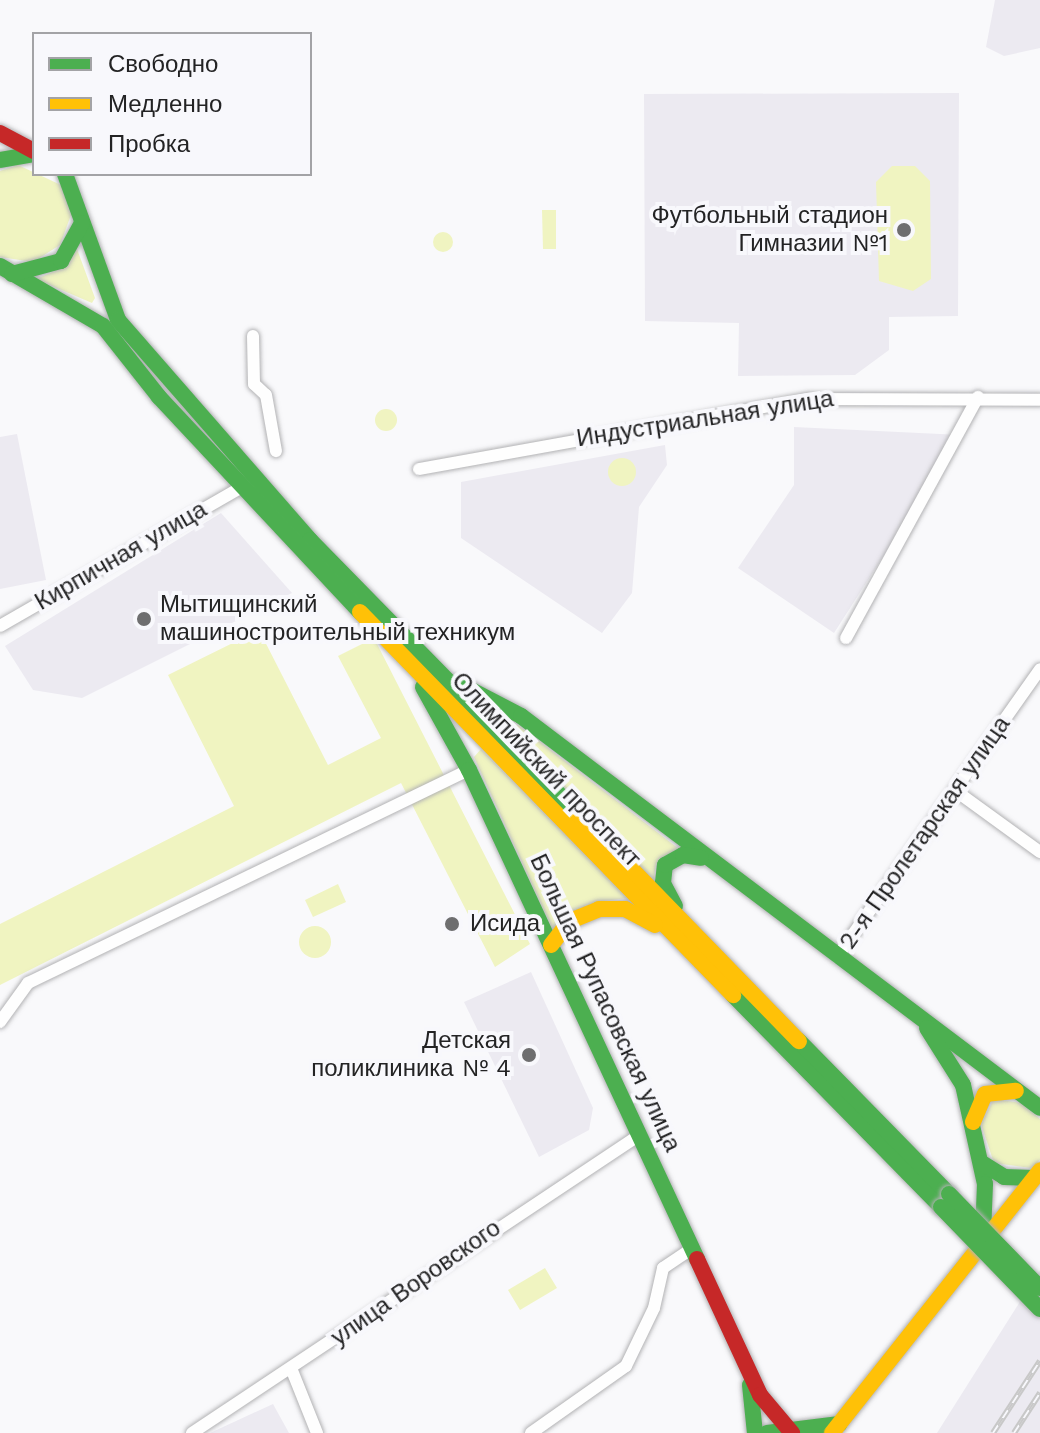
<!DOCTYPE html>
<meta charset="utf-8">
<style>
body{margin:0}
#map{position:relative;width:1040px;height:1433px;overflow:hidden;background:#f9f9fb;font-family:"Work Sans",sans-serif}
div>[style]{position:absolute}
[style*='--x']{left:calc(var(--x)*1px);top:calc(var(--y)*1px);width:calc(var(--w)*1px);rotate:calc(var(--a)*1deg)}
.built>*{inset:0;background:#eceaf1}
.green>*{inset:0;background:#f0f4c1}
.round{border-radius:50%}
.roads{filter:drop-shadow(0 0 2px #b2b2b4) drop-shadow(0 0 2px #b2b2b4)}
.street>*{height:12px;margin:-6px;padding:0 6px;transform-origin:6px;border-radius:6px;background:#fefefe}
.fast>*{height:16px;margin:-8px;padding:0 8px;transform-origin:8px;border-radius:8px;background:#4caf50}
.slow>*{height:16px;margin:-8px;padding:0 8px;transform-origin:8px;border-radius:8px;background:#ffc107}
.jam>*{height:16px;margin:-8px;padding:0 8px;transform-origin:8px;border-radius:8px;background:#c62828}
.rail>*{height:6px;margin-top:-3px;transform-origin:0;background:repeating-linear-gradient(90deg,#f8f8fc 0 9px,#c8c8c8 0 18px);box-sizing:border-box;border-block:2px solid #c8c8c8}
.bridges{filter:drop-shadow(0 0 2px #b2b2b4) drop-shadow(0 0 2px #b2b2b4)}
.fast-bridge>*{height:16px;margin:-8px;padding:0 8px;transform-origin:8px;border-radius:8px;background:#4caf50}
.dots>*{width:22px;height:22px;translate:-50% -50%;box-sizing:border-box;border:4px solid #f8f8fc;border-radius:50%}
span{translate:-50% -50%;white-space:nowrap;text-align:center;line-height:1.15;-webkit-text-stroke:8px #f8f8fc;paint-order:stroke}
.poi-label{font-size:24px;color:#232324}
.right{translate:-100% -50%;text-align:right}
.left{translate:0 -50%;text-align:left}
.street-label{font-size:24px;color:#232324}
.legend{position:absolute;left:32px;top:32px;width:280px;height:144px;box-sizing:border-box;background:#f8f8fc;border:2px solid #a3a3a6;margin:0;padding:10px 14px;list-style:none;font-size:24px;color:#232324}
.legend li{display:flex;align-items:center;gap:16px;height:40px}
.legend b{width:40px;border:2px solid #a3a3a6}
</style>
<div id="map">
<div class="built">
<div style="clip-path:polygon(995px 0,1040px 0,1040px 48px,1004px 56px,986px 47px)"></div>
<div style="clip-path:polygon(959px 93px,958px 316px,889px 317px,889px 350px,855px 375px,738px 376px,739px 323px,645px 321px,644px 94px)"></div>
<div style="clip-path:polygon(794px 427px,961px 435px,834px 633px,738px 568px,794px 485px)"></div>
<div style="clip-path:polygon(17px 434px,46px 580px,0 589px,0 437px)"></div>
<div style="clip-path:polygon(665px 445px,667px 465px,639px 507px,632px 593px,602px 633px,461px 538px,461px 482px)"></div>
<div style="clip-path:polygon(221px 513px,292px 593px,82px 698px,33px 690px,5px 646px)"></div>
<div style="clip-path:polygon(531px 972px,593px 1108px,589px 1130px,539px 1157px,464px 1002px)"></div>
<div style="clip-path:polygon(1040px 1270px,1040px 1433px,937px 1433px)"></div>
<div style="clip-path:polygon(273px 1404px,289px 1433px,210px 1433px)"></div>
</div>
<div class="green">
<div style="clip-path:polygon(18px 165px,61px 185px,71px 215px,60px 245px,33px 262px,0 257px,0 171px)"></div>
<div style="clip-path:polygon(892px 166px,915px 166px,930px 181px,931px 279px,913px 291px,879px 281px,876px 182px)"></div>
<div style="clip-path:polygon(556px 210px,556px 249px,543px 249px,542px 210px)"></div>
<div class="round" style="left:433px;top:232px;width:20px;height:20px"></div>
<div style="clip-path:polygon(77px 249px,95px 298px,92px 303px,36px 279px,60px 269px)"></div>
<div class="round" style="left:375px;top:409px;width:22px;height:22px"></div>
<div class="round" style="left:608px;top:458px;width:28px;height:28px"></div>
<div style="clip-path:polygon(259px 630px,328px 765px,381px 738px,338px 656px,374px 638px,530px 944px,495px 967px,401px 783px,0 985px,0 924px,234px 806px,168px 675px)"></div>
<div style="clip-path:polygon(518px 725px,679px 849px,656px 864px,653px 883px,506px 727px)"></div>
<div style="clip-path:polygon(481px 749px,627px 898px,604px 901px,554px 932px,474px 757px)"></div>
<div style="clip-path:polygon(338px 884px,346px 902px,313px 917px,305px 900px)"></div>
<div class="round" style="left:299px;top:926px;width:32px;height:32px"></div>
<div style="clip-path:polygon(994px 1099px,1021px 1103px,1040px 1119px,1040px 1160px,1031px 1168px,994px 1163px,981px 1124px)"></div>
<div style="clip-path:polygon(545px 1268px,557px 1288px,520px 1310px,508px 1290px)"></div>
</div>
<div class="roads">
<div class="street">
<div style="--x:253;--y:336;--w:48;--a:88.8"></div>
<div style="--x:254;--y:384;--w:16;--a:43"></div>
<div style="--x:266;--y:395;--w:57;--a:79.9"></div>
<div style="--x:419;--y:469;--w:396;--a:-10.2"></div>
<div style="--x:809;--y:399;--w:231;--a:0.2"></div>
<div style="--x:0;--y:626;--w:279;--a:-29.9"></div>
<div style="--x:846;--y:638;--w:275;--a:-61.3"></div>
<div style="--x:956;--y:791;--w:104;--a:36"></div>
<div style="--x:837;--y:957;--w:352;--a:-54.8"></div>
<div style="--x:0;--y:1022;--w:48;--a:-54.3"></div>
<div style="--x:28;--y:983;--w:490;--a:-25.8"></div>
<div style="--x:291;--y:1368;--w:70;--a:68.2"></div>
<div style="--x:192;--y:1433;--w:539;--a:-33.66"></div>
<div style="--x:531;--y:1433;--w:116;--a:-35.2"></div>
<div style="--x:626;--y:1366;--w:64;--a:-64.2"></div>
<div style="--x:654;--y:1308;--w:41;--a:-77.3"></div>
<div style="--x:663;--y:1268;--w:36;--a:-34"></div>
</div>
<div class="fast">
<div style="--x:0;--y:160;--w:35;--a:-10"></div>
<div style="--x:65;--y:174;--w:155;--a:70"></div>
<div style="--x:118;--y:320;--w:292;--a:48.9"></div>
<div style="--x:310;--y:540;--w:383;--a:45.6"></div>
<div style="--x:0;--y:266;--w:119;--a:30.2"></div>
<div style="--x:103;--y:326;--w:90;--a:51.7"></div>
<div style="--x:159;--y:397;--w:294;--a:46.9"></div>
<div style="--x:12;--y:274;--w:51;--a:-14.9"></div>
<div style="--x:61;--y:261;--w:43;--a:-61.1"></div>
<div style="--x:458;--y:683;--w:71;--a:27.6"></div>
<div style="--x:521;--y:716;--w:650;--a:37.06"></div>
<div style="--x:423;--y:687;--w:95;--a:61"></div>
<div style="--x:469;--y:770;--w:540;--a:65"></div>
<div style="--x:675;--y:906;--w:26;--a:-118"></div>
<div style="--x:663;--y:883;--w:18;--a:-84"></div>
<div style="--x:665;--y:865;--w:21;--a:-29"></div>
<div style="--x:683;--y:855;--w:18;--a:9"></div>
<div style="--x:733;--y:995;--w:297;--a:45.5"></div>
<div style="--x:927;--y:1028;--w:67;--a:57.7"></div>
<div style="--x:963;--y:1085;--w:101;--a:77.5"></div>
<div style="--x:985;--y:1184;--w:50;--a:92.3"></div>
<div style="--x:799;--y:1041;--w:214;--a:45.6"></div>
<div style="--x:982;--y:1163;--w:26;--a:32"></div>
<div style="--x:1004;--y:1177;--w:29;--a:2"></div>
<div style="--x:750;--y:1385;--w:48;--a:84.1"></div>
<div style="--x:767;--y:1433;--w:73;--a:-7.1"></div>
</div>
<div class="slow">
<div style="--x:360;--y:612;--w:535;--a:45.76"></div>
<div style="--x:578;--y:814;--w:317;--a:45.8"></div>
<div style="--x:551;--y:945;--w:31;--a:-52"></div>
<div style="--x:570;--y:921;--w:31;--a:-22"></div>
<div style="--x:599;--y:909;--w:26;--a:0"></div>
<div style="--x:625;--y:909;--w:34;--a:28"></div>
<div style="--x:973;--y:1122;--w:30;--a:-67"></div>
<div style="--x:985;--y:1094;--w:31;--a:-6"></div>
<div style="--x:832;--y:1433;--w:335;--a:-51.6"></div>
</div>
<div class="jam">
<div style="--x:0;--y:133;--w:38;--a:28"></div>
<div style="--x:697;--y:1259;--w:150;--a:65.1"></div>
<div style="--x:760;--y:1395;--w:50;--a:49.9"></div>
</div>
</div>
<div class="rail">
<div style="--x:993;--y:1433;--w:86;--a:-56.9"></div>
<div style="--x:1014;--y:1433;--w:48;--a:-57"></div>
</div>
<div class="bridges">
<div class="fast-bridge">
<div style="--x:949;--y:1194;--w:131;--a:45.9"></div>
<div style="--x:941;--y:1207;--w:142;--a:45.9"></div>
</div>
</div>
<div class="dots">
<div style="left:904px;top:230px;background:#6e6e6f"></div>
<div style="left:144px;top:619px;background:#6e6e6f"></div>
<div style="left:452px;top:924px;background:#6e6e6f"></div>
<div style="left:529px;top:1055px;background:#6e6e6f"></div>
</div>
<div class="poi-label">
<span class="right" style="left:888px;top:230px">Футбольный стадион<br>Гимназии №1</span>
<span class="left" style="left:160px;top:619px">Мытищинский<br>машиностроительный техникум</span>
<span class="left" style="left:470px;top:924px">Исида</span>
<span class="right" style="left:511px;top:1055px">Детская<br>поликлиника № 4</span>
</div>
<div class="street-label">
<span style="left:705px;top:419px;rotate:-9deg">Индустриальная улица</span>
<span style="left:121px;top:556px;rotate:-30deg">Кирпичная улица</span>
<span style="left:546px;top:770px;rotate:46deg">Олимпийский проспект</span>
<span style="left:925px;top:833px;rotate:-55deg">2-я Пролетарская улица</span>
<span style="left:605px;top:1003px;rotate:65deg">Большая Рупасовская улица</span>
<span style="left:416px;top:1283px;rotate:-35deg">улица Воровского</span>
</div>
<ul class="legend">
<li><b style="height:10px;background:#4caf50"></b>Свободно</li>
<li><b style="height:10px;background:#ffc107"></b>Медленно</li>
<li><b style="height:10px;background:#c62828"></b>Пробка</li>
</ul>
</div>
